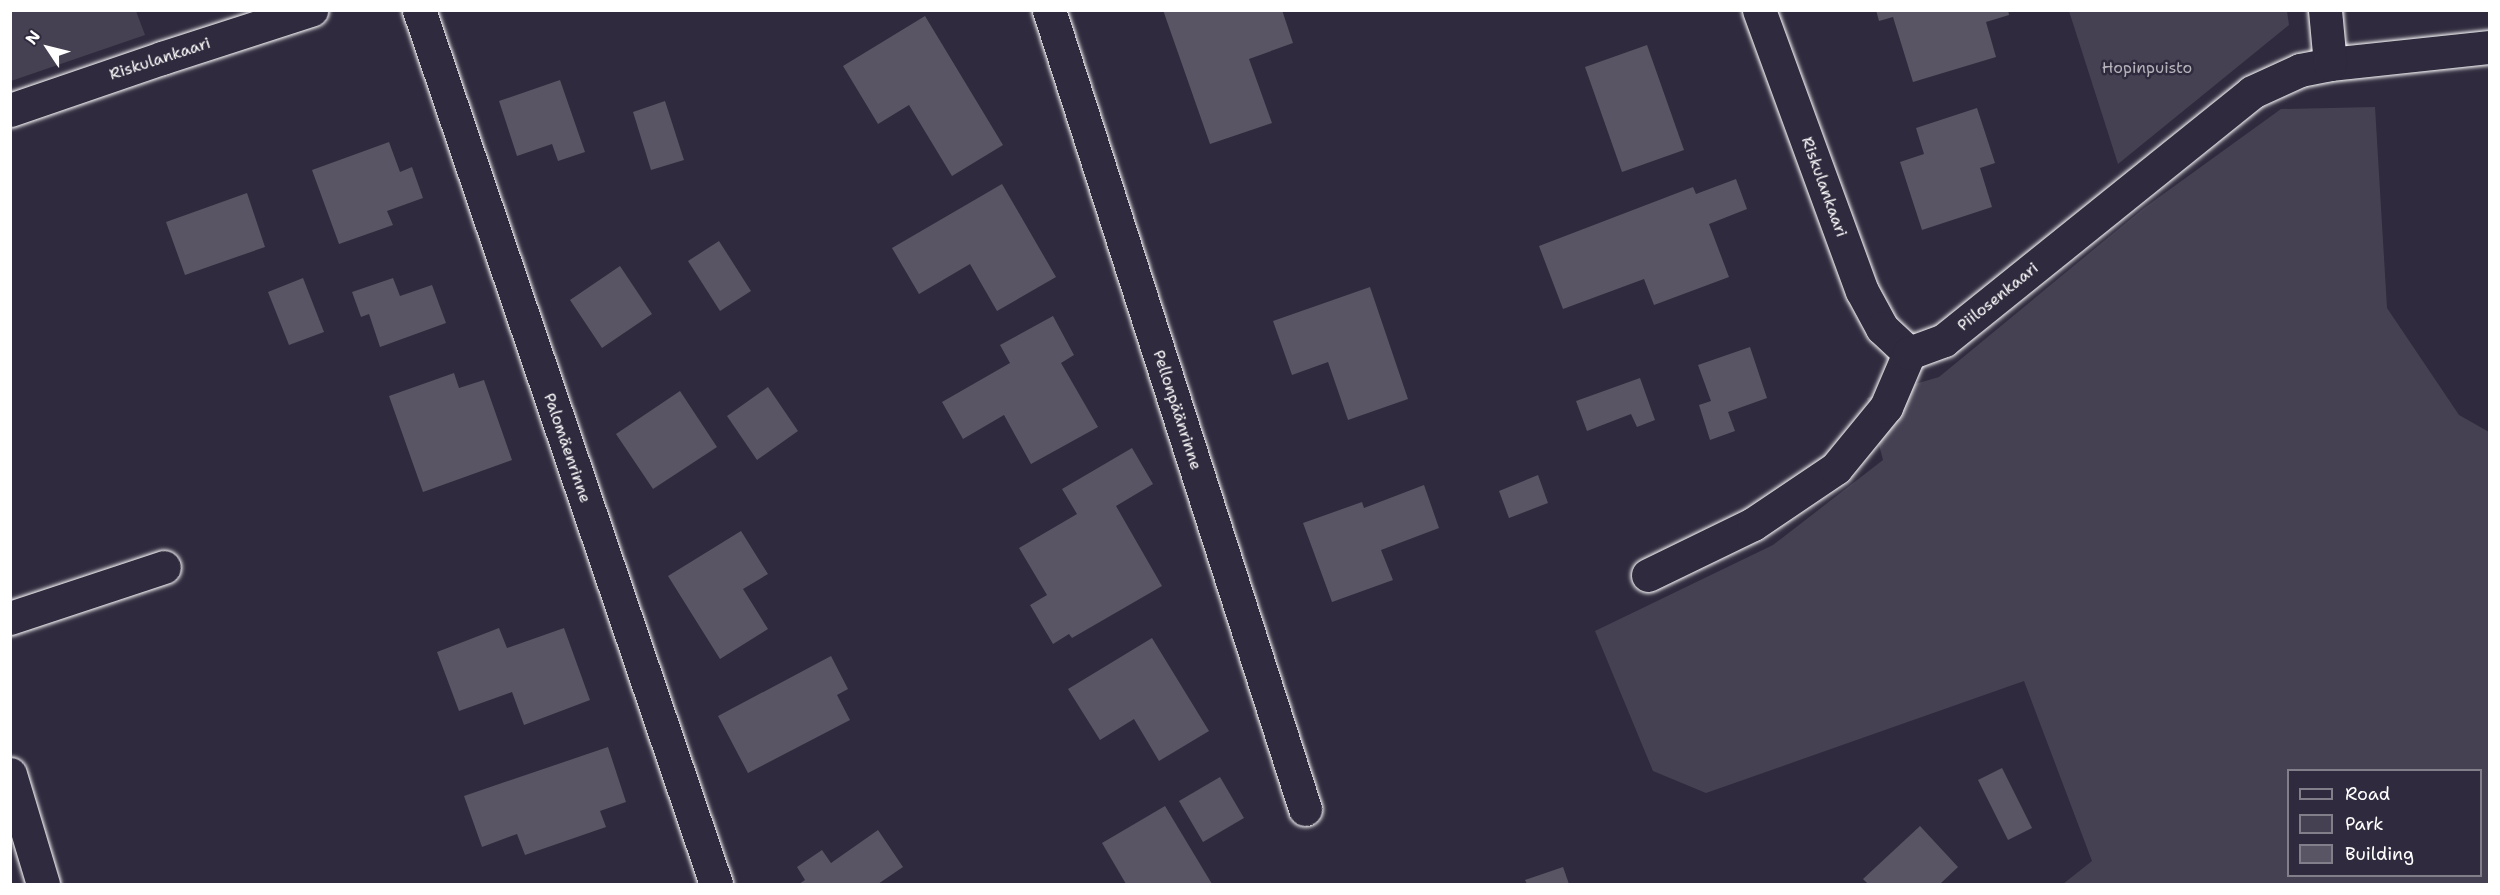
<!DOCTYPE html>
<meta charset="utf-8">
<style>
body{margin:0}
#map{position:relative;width:2500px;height:895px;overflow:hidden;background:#2f2a3d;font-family:"Shantell Sans",sans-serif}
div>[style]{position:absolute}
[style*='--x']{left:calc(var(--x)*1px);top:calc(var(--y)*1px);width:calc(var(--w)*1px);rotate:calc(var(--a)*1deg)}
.green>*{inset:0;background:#464152}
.building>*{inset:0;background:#595564}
.roads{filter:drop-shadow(0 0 2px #fff) drop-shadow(0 0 2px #fff)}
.minor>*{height:33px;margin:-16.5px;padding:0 16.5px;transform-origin:16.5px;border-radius:16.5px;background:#2f2a3d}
span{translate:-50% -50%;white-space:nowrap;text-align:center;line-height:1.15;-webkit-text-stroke:5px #2f2a3d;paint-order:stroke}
.street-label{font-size:16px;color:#fff}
.park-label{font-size:16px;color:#b5b3ba}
.frame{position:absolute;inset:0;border:12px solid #fff;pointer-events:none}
.legend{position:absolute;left:2287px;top:769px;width:195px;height:108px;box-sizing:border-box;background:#2f2a3d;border:2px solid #827f8b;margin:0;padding:8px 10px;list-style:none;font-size:18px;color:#fff}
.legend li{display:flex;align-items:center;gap:12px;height:30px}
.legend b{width:30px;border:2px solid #827f8b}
.north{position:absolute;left:18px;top:18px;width:60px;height:60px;-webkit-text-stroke:4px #2f2a3d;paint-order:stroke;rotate:305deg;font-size:16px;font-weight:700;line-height:24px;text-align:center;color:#fff}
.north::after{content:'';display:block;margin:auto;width:21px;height:27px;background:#fff;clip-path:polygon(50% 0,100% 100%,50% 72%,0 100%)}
</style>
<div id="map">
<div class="green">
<div style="clip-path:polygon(10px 11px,136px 11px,145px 35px,11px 81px)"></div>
<div style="clip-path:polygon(2069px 11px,2287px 11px,2289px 25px,2118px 164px)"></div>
<div style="clip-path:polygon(evenodd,2375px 107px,2387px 308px,2459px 415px,2489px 432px,2489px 884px,2063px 884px,2092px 861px,2024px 681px,1706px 793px,1653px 771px,1595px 631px,1773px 545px,1883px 460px,1867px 398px,1939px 377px,2144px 208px,2281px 109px,2375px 107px,2288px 770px,2480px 770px,2480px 876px,2288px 876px,2288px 770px)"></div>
</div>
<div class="building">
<div style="clip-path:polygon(1163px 10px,1282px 10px,1293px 43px,1249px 59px,1272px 123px,1210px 144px)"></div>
<div style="clip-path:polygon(1876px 10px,2008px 10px,2009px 15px,1986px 22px,1996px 57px,1913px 82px,1893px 17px,1879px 21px)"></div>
<div style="clip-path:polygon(925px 16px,1003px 145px,952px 176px,909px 105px,878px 124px,843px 66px)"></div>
<div style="clip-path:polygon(1647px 45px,1684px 150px,1622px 172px,1585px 67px)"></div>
<div style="clip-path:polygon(560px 80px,585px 152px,558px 161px,552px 144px,517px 156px,499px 101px)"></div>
<div style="clip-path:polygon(665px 101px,684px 160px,651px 170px,633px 112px)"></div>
<div style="clip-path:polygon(1977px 108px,1995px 163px,1980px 168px,1992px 207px,1922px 230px,1900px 162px,1924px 154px,1916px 128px)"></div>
<div style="clip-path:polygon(389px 142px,400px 172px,412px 167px,423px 198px,387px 211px,393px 225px,339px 244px,312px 170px)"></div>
<div style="clip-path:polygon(1736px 179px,1747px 209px,1709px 224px,1729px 277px,1654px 305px,1644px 279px,1563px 309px,1539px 246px,1693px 187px,1696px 194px)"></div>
<div style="clip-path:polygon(1002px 184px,1056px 277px,997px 311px,970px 264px,919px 294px,892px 248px)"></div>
<div style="clip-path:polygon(247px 193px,265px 247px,185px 275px,166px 222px)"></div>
<div style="clip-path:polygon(719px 241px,751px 291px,720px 311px,688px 261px)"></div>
<div style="clip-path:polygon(620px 266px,652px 314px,602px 348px,570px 300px)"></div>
<div style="clip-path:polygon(303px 278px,324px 332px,289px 345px,268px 292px)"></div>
<div style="clip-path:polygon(393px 278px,400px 296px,432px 285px,446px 323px,380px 347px,369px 314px,361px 317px,352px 292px)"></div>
<div style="clip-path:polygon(1370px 287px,1408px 399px,1348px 420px,1328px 362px,1292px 375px,1273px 321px)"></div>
<div style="clip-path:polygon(1053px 316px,1074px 355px,1061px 363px,1098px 427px,1031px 464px,1004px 415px,963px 439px,942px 402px,1010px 363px,1000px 345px)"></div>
<div style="clip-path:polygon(1750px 347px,1767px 398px,1728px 412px,1735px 431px,1710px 440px,1699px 405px,1711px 401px,1698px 365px)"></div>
<div style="clip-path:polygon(454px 373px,459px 388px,484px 380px,512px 460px,423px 492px,389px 396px)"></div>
<div style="clip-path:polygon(1640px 378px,1655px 420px,1637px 427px,1631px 414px,1587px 431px,1576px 401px)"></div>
<div style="clip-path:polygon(768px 387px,798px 431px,757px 460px,727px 416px)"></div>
<div style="clip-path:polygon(680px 391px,717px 447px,653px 489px,616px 434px)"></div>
<div style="clip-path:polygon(1132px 448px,1153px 484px,1116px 506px,1162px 586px,1072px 638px,1069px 634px,1053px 644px,1030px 605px,1047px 595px,1019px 548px,1077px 514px,1062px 489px)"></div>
<div style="clip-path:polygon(1538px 475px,1548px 503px,1509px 518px,1499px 491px)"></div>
<div style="clip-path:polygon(1424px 485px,1439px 528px,1381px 550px,1393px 580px,1332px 602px,1303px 523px,1362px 502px,1364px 508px)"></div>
<div style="clip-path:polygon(741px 531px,768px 574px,743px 589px,768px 629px,720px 659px,668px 576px)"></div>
<div style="clip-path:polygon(499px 628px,507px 648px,564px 628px,590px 700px,524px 725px,512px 692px,459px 711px,437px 652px)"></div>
<div style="clip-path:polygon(1152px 638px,1209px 731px,1159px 761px,1134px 719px,1100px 740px,1068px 689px)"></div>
<div style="clip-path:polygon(831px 656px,848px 689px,837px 695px,850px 720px,748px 773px,718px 716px)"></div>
<div style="clip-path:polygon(608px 747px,626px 802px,600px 811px,606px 827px,525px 855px,517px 834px,482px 847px,464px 796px)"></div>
<div style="clip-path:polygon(2002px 768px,2032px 828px,2008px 840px,1978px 780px)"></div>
<div style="clip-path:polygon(1220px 777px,1244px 818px,1203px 842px,1179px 801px)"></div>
<div style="clip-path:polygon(1165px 806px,1212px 884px,1126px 884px,1102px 843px)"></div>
<div style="clip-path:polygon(1920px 826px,1958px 867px,1940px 884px,1868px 884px,1863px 879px)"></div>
<div style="clip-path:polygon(878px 830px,903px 867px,878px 884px,799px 884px,805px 880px,797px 867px,822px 850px,831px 863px)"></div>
<div style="clip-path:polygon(1563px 867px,1569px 884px,1527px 884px,1525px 880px)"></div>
</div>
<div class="roads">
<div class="minor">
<div style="--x:419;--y:10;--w:923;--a:71.23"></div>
<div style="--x:1049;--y:10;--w:839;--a:72.23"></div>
<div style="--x:1759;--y:10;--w:299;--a:69.9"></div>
<div style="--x:1862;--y:291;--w:42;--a:61.6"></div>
<div style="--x:1882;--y:328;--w:37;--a:43"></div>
<div style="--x:2330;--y:64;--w:161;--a:-6.1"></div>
<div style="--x:10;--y:110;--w:161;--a:-18.9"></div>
<div style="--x:162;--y:58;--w:157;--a:-17.9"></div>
<div style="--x:1648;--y:575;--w:117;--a:-25.9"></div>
<div style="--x:1753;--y:524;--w:100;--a:-34"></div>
<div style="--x:1836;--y:468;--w:79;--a:-50.7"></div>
<div style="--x:1886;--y:407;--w:59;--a:-66.9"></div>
<div style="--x:1909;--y:353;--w:37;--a:-20"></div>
<div style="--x:1944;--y:340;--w:395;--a:-38.8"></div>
<div style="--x:2252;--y:92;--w:53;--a:-24.6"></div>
<div style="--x:2300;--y:70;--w:31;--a:-11"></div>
<div style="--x:2330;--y:64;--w:54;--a:-95.3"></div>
<div style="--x:10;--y:618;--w:162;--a:-18.3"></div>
<div style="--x:10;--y:774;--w:115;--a:73.3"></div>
</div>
</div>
<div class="street-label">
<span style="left:160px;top:59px;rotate:-18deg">Riskulankaari</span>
<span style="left:1824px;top:187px;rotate:70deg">Riskulankaari</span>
<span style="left:1998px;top:297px;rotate:-39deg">Piilosenkaari</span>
<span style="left:1177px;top:410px;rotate:72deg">Pellonpäänrinne</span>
<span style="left:567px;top:448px;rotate:71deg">Palomäenrinne</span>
</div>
<div class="park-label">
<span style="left:2147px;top:68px">Hopinpuisto</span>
</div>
<div class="frame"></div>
<ul class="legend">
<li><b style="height:8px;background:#2f2a3d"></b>Road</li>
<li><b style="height:16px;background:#464152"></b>Park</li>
<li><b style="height:16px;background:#595564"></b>Building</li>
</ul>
<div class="north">N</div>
</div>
